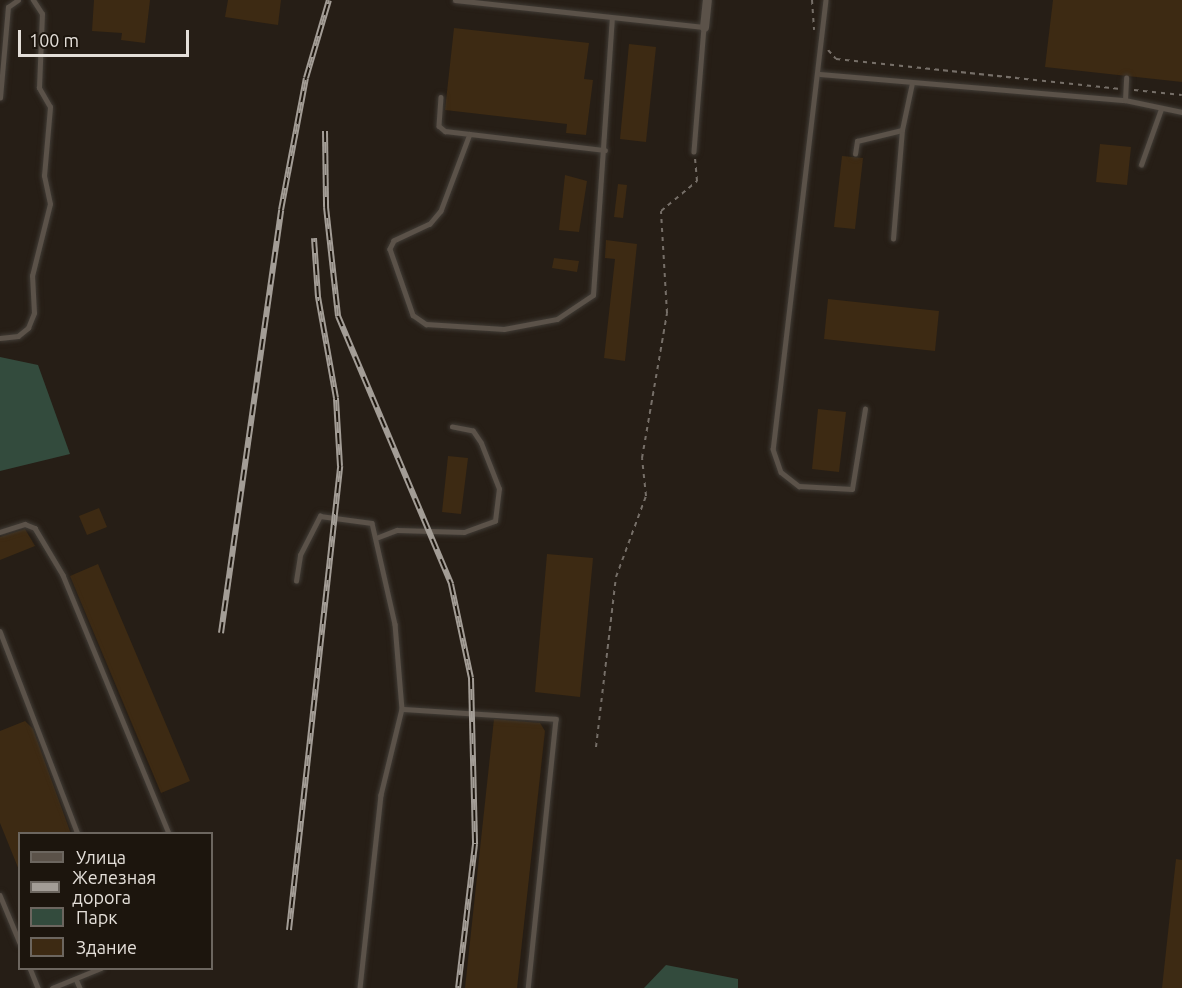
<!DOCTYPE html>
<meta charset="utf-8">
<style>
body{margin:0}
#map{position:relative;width:1182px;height:988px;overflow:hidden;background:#261e16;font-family:Ubuntu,sans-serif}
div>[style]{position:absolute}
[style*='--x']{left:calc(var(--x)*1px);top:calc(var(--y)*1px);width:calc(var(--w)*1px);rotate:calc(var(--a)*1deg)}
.green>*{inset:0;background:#334b3d}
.building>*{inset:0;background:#3d2a13}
.path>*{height:2px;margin-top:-1px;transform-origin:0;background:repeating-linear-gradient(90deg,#766f68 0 4.5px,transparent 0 9px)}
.roads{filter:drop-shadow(0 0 2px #413c36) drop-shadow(0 0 2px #413c36)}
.service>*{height:4.5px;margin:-2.25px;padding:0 2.25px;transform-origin:2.25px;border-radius:2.25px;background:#5b5249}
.minor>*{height:9px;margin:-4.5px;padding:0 4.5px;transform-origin:4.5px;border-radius:4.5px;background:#5b5249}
.rail>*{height:6px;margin-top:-3px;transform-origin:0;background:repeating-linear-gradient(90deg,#1c150d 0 11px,#a39d96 0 22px);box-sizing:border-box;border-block:2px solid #a39d96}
span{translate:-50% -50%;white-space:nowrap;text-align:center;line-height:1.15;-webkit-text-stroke:5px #1c150d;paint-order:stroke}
.legend{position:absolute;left:18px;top:832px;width:195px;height:138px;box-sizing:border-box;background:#1c150d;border:2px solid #6c665f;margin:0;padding:8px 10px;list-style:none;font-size:18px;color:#e4dfd9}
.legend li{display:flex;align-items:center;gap:12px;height:30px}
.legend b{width:30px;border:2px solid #6c665f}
.scale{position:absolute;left:18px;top:30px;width:171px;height:27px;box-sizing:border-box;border:3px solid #e4dfd9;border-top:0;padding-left:8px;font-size:18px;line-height:21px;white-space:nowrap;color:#e4dfd9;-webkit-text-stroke:4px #1c150d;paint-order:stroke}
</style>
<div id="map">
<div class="green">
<div style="clip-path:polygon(0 357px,38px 365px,70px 454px,0 471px)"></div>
<div style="clip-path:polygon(666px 965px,738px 979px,738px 988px,644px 988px)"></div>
</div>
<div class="building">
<div style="clip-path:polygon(94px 0,150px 0,145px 43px,121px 40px,122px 33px,92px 31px)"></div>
<div style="clip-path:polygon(228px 0,281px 0,278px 25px,225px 17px)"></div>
<div style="clip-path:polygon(1053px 0,1182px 0,1182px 82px,1045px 67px)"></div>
<div style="clip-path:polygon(454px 28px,589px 43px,584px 79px,593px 80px,586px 135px,566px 133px,567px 124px,445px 110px)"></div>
<div style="clip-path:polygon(629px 44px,656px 47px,646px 142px,620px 139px)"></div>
<div style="clip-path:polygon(1100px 144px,1131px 147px,1127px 185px,1096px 182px)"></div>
<div style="clip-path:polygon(842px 156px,863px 158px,855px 229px,834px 227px)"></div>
<div style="clip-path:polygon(565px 175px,587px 181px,579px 232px,559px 230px)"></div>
<div style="clip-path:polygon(618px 184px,627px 185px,623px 218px,614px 217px)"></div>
<div style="clip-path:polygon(606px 240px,637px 244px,625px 361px,604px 358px,615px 259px,605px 258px)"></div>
<div style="clip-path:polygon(554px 258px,579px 261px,577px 272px,552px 268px)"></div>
<div style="clip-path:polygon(828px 299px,939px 311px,935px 351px,824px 339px)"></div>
<div style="clip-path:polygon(818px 409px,846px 412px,839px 472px,812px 469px)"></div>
<div style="clip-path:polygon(448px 456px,468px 458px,461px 514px,442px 512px)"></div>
<div style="clip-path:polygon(99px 508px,107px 527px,87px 535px,79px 516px)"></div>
<div style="clip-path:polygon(25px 529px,35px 546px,0 560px,0 537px)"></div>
<div style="clip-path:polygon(547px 554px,593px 558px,580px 697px,535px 692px)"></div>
<div style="clip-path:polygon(98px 564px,190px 781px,161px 793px,70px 576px)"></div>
<div style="clip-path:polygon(494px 719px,540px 723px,545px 731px,517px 988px,465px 988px)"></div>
<div style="clip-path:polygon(25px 721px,33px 729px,71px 834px,20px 834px,19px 870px,0 823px,0 731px)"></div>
<div style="clip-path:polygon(1176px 859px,1182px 860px,1182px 988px,1162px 988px)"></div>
</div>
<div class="path">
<div style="--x:812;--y:0;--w:30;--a:86"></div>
<div style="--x:828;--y:50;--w:12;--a:48"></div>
<div style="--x:836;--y:59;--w:286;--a:6"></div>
<div style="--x:1134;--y:90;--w:48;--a:5.9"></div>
<div style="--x:596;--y:747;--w:171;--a:-83.3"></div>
<div style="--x:616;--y:577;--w:86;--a:-69.7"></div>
<div style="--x:646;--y:496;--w:38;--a:-96"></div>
<div style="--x:642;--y:458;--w:147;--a:-80.2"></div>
<div style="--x:667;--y:313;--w:102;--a:-93.4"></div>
<div style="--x:661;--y:211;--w:47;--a:-39.8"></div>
<div style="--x:697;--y:181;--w:23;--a:-95"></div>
</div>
<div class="roads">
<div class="service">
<div style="--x:455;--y:0;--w:250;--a:6.2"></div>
<div style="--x:704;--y:27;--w:125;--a:94.6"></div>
<div style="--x:826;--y:0;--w:452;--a:96.7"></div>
<div style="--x:773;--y:449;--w:24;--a:71"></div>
<div style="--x:781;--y:472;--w:23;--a:38"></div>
<div style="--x:799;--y:486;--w:53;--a:3.2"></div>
<div style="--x:852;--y:489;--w:81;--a:-80.8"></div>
<div style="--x:820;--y:74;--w:306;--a:4.9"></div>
<div style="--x:1125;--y:100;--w:58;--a:11.9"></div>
<div style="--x:441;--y:97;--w:29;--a:94"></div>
<div style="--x:439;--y:126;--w:8;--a:40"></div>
<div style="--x:445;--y:131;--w:161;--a:6.8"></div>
<div style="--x:0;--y:98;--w:91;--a:-85"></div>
<div style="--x:8;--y:7;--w:12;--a:-35"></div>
<div style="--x:1125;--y:100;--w:22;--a:-87"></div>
<div style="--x:470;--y:134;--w:82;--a:110.6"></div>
<div style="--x:441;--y:211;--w:17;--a:130"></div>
<div style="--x:430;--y:224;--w:40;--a:155"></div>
<div style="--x:394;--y:241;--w:9;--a:117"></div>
<div style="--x:390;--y:249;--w:70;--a:70.8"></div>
<div style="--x:413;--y:315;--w:16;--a:35"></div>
<div style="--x:426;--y:324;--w:78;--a:3.7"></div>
<div style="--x:504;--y:329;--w:54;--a:-10.7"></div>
<div style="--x:557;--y:319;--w:43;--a:-33.7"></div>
<div style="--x:593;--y:295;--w:277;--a:-86.1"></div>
<div style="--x:855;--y:154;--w:13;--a:-81"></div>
<div style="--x:857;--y:141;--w:46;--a:-13.7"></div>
<div style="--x:1141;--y:165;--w:59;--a:-70.3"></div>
<div style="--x:893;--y:239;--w:109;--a:-85.3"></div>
<div style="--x:902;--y:130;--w:48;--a:-78"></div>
<div style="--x:0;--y:338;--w:18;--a:-6"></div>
<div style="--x:18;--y:336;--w:13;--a:-39"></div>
<div style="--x:28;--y:328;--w:16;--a:-68"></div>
<div style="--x:34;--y:313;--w:37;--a:-93"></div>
<div style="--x:32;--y:276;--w:74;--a:-76"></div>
<div style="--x:50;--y:204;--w:29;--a:-102"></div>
<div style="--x:44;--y:176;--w:69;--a:-85"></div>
<div style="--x:50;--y:107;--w:22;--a:-120"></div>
<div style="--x:39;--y:88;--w:74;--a:-87.7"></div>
<div style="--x:42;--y:14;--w:17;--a:-123"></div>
<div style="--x:0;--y:532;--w:26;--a:-18"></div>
<div style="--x:25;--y:524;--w:11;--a:22"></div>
<div style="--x:35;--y:528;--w:55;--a:59.2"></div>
<div style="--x:63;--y:575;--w:280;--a:67.7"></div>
<div style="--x:376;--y:538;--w:22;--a:-21"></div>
<div style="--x:397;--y:530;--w:67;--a:1.7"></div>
<div style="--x:464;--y:532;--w:33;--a:-20"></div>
<div style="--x:495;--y:521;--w:32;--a:-83"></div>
<div style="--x:499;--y:489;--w:49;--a:-111.4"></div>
<div style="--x:481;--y:443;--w:14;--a:-124"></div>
<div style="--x:473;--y:431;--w:21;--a:-169"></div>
<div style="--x:296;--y:581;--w:26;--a:-81"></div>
<div style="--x:300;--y:555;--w:44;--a:-62.9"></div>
<div style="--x:320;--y:516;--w:52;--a:7.7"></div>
<div style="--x:372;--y:523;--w:104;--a:77.2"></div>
<div style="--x:395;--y:624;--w:85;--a:85.3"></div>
<div style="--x:402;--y:709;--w:89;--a:103.7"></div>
<div style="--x:381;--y:795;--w:194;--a:96.2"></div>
<div style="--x:0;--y:631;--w:217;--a:69"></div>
<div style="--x:402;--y:709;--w:154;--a:3.7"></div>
<div style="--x:556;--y:719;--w:270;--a:95.9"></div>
<div style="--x:0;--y:895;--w:52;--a:67.4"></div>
<div style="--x:30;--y:968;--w:22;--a:68"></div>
<div style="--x:76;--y:979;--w:10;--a:66"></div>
<div style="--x:52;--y:988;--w:53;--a:-22.2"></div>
</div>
<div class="minor">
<div style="--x:704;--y:27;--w:27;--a:-84"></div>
</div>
</div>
<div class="rail">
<div style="--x:325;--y:131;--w:76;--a:89.2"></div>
<div style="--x:326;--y:207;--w:110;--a:83.7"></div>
<div style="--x:338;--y:316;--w:291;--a:67.1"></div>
<div style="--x:451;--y:584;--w:96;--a:78"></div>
<div style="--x:471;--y:678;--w:166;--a:88.6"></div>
<div style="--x:475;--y:844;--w:145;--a:96.7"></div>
<div style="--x:221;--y:633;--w:427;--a:-81.9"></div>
<div style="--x:281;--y:210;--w:134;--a:-79.3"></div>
<div style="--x:306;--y:78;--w:81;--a:-73.6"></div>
<div style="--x:289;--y:930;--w:467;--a:-83.7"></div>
<div style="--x:340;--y:466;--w:68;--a:-93.4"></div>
<div style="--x:336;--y:398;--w:103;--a:-100.1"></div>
<div style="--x:318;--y:297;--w:59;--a:-93.9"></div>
</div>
<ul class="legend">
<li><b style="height:8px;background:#5b5249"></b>Улица</li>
<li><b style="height:8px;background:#a39d96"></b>Железная дорога</li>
<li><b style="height:16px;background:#334b3d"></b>Парк</li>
<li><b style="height:16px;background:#3d2a13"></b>Здание</li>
</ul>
<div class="scale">100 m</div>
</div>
